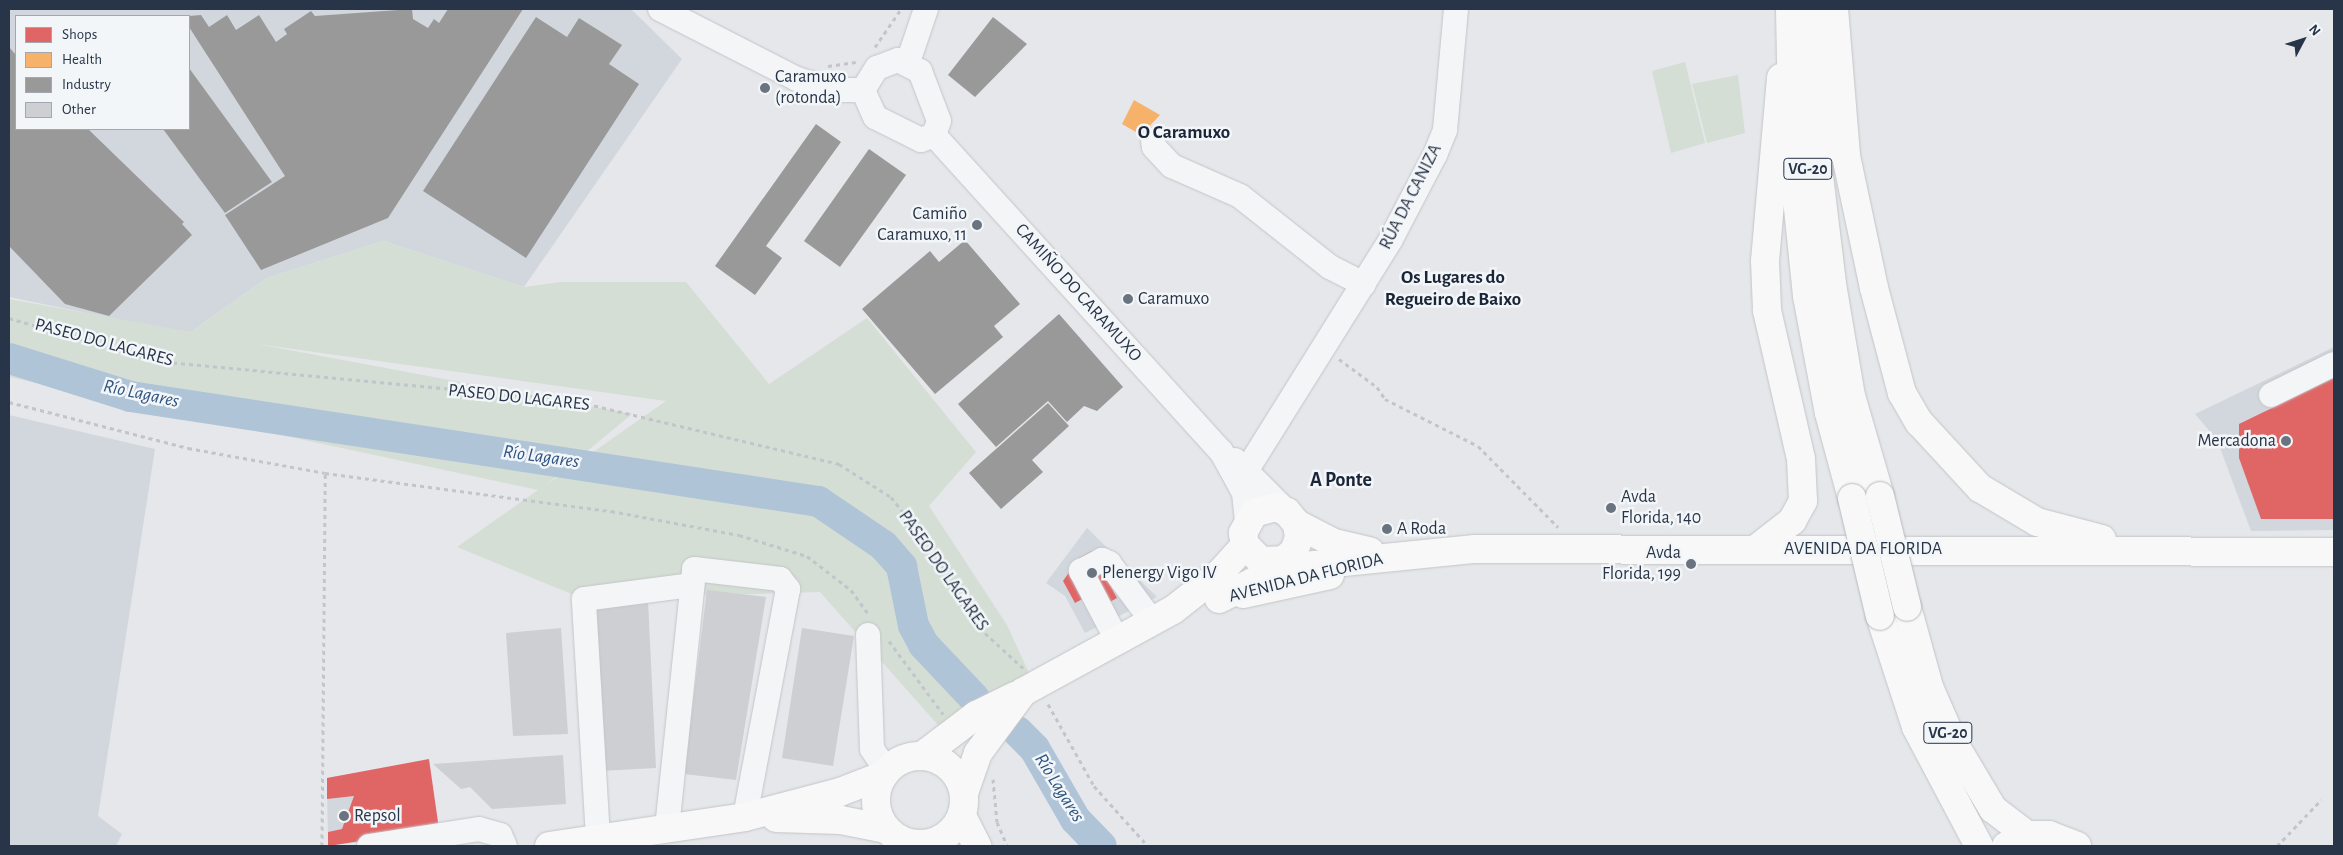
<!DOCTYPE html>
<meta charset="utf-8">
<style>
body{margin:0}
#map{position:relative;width:2343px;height:855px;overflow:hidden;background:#e5e7ea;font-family:"Alegreya Sans",sans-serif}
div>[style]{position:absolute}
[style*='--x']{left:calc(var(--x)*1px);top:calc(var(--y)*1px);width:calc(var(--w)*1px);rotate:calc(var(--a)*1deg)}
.built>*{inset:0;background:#d2d7de}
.green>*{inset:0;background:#d5ded5}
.shops>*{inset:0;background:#e06666}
.health>*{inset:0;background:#f6b26b}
.industry>*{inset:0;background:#999}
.river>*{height:31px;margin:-15.5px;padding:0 15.5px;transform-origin:15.5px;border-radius:15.5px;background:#b0c4d8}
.building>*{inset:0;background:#cdcfd3}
.path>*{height:3px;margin-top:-1.5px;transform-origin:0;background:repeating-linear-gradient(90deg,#c2c5cb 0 4px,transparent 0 8px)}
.roads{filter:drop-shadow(0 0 1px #c3c5c8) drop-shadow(0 0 1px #c3c5c8)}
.minor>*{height:24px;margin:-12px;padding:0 12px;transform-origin:12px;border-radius:12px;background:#f4f5f7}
.major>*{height:28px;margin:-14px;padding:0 14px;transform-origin:14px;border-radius:14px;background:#f8f8f8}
.major>.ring{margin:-14px;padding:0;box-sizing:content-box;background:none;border:28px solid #f8f8f8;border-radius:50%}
.highway>*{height:28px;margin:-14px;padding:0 14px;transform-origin:14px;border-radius:14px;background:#f8f8f8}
.bridges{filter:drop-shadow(0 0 1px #b7babf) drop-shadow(0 0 1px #b7babf)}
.highway-bridge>*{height:28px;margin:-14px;padding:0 14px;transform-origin:14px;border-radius:14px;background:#f8f8f8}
.dots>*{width:14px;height:14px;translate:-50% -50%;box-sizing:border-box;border:2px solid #f3f6f9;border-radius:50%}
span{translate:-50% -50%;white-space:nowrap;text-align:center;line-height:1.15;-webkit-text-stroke:5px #f3f6f9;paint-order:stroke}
.shield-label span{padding:1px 4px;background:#f3f6f9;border:1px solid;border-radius:4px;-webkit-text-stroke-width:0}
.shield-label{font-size:16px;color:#283447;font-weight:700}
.poi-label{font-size:18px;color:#283447}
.left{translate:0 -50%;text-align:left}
.right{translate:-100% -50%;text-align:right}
.street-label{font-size:18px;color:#283447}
.neighbourhood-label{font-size:19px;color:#1a2538;font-weight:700}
.water-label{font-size:19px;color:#2d5380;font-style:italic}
.quarter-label{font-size:20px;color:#1a2538;font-weight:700}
.frame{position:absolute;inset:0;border:10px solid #283447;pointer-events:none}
.legend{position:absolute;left:15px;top:15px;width:175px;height:115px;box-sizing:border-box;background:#f3f6f9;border:1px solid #a2a8b2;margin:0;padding:6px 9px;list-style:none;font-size:15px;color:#283447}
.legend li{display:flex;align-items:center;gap:10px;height:25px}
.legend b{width:25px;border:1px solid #a2a8b2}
.north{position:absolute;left:2278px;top:15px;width:50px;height:50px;-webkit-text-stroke:4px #f3f6f9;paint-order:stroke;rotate:50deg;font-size:14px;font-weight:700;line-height:20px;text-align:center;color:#283447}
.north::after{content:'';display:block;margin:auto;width:18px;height:22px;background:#283447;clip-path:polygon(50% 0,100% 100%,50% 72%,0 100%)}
</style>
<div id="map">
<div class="built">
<div style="clip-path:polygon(evenodd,9px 9px,631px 9px,682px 59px,524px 287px,383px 241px,267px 278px,188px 334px,9px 297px,9px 9px,16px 16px,189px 16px,189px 129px,16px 129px,16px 16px)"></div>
<div style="clip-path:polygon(2334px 347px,2334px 530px,2251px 531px,2217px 440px,2195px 414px)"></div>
<div style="clip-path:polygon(9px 415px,155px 449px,98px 816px,122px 834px,116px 846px,9px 846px)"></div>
<div style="clip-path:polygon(1087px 528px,1157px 597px,1085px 633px,1065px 596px,1046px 583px)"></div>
<div style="clip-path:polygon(361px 772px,360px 842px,328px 846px,327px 778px)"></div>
</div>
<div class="green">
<div style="clip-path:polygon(1685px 62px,1705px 143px,1671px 153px,1652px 71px)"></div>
<div style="clip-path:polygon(1738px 75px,1745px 133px,1707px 143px,1692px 84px)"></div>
<div style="clip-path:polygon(evenodd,383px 241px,524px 287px,561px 282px,686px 282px,769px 384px,867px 318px,976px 452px,929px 506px,1007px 625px,1034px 684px,938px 725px,820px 592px,584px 599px,457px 547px,538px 490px,9px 377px,9px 299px,191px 332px,267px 278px,383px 241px,257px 344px,666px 401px,546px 485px,632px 414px,257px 344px)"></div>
</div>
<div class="shops">
<div style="clip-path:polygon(2334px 378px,2334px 519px,2261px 519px,2239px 458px,2239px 424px)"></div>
<div style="clip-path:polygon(1092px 551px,1117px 598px,1095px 610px,1088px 596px,1075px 603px,1063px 581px,1079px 558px)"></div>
<div style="clip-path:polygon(429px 759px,439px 829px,328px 846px,328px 832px,342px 829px,354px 796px,327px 799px,327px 778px)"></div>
</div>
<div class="health">
<div style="clip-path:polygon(1134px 100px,1160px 115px,1141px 135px,1122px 124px)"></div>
</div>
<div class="industry">
<div style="clip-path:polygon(412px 9px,413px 19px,428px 28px,434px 19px,439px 23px,448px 9px,523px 9px,388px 218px,261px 270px,225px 215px,285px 176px,189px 27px,189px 16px,201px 15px,209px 27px,227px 15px,236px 30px,259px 15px,276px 42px,287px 34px,284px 29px,311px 11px,315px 16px)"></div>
<div style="clip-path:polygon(536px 17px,567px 37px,579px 18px,622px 45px,609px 64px,639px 84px,526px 258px,423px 191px)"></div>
<div style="clip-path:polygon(993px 17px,1027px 44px,975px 97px,948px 75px)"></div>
<div style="clip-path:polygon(9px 47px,16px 55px,16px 129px,88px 129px,184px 222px,182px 224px,192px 235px,109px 316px,65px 304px,9px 246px)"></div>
<div style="clip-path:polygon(189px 68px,272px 182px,225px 213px,163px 129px,189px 129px)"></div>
<div style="clip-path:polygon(816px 124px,841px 142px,766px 246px,782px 258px,755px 295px,715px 266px)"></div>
<div style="clip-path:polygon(869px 149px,906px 175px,840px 267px,804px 241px)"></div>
<div style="clip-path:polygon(965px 240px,1020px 304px,994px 326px,1003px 337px,935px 394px,862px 309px,930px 251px,939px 262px)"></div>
<div style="clip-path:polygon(1059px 314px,1123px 387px,1097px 411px,1084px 406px,1067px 422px,1048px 401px,996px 447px,958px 404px)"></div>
<div style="clip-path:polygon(1048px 403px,1069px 426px,1032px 460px,1043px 472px,1001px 509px,969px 473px)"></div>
</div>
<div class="river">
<div style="--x:9;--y:358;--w:127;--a:17.4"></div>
<div style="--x:130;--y:396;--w:696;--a:8.68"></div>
<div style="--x:818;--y:501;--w:78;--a:34.1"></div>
<div style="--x:883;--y:545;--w:28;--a:49"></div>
<div style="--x:901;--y:566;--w:60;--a:78.5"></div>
<div style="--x:913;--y:625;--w:21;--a:62"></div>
<div style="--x:923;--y:644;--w:74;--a:46.6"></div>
<div style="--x:1017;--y:731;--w:24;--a:45"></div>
<div style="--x:1034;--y:748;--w:82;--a:60"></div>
<div style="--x:1075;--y:819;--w:37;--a:46"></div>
</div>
<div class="building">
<div style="clip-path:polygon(707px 590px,766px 597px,736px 780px,684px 774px)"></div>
<div style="clip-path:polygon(648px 601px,656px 768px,600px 771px,587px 605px)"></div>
<div style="clip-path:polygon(561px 628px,568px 734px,513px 736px,506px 633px)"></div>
<div style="clip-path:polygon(802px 628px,854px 636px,833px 766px,782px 758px)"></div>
<div style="clip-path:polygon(563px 755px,566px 804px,492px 809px,470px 787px,461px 789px,433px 764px)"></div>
</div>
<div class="path">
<div style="--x:875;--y:47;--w:46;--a:-55.6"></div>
<div style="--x:828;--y:66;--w:28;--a:-8"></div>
<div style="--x:9;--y:318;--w:154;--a:16.2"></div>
<div style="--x:157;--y:361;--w:416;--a:5.4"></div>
<div style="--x:571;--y:400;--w:276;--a:13.4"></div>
<div style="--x:839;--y:464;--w:62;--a:32.4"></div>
<div style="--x:891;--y:497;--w:54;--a:51"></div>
<div style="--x:925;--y:539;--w:112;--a:57.4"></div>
<div style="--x:985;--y:633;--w:52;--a:42.6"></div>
<div style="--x:1339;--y:359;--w:47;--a:36.4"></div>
<div style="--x:1377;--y:387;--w:14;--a:56"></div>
<div style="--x:1385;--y:399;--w:104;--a:26.8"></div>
<div style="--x:1478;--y:446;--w:114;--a:45.4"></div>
<div style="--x:9;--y:402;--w:185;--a:14.4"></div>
<div style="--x:188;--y:448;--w:139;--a:10.3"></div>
<div style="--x:325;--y:473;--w:289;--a:7.6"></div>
<div style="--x:611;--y:511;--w:130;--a:10.6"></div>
<div style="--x:739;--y:535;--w:71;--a:17.2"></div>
<div style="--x:807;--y:556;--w:56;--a:37.7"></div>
<div style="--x:851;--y:590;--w:32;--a:54"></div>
<div style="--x:889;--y:641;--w:91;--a:53.5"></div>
<div style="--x:1048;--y:704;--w:94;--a:60.7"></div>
<div style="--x:1094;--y:786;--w:81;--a:48"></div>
<div style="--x:993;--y:779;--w:43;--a:84.7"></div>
<div style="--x:997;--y:822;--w:26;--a:67"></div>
<div style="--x:322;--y:846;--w:373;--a:-89.5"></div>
<div style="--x:2221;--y:846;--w:42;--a:0"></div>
<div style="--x:2277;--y:846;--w:64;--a:-46.3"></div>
</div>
<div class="roads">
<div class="minor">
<div style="--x:660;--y:9;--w:154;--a:27.1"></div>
<div style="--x:797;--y:79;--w:37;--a:17"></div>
<div style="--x:832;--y:90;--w:31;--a:0"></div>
<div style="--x:898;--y:60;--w:25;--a:27"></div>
<div style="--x:920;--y:71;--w:53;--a:69.2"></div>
<div style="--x:939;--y:121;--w:15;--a:110"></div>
<div style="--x:934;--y:135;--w:14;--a:159"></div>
<div style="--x:921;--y:140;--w:51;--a:-153.4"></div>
<div style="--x:875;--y:117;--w:30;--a:-114"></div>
<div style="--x:863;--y:90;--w:26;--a:-58"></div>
<div style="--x:877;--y:68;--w:22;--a:-21"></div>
<div style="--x:908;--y:62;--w:56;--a:-71.2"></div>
<div style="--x:934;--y:135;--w:427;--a:47.8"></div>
<div style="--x:1221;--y:451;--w:48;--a:61.3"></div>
<div style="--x:1244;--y:493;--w:29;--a:84"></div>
<div style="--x:1153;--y:140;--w:7;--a:82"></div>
<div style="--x:1154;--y:147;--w:26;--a:47"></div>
<div style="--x:1172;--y:166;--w:74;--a:23.8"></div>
<div style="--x:1240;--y:196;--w:115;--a:38.3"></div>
<div style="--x:1330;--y:267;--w:38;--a:27"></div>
<div style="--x:2271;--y:395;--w:70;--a:-26.2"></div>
<div style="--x:1235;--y:460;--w:74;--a:45"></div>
<div style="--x:1248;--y:468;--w:270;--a:-58"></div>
<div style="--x:1391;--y:239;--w:95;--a:-62.4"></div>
<div style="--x:1435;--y:155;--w:27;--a:-68"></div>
<div style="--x:1445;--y:130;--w:121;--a:-84.8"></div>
<div style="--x:868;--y:635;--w:114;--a:88"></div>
<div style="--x:872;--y:749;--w:27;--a:56"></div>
<div style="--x:1116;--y:638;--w:76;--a:-117.6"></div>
<div style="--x:1081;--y:571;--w:24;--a:-28"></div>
<div style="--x:1102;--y:560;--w:8;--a:23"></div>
<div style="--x:1109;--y:563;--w:72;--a:53.4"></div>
<div style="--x:667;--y:828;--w:260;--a:-84"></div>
<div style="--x:694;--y:569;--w:87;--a:6.6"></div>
<div style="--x:780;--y:579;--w:13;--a:51"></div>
<div style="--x:788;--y:589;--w:232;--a:100.7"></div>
<div style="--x:598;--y:838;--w:239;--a:-93.4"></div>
<div style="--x:584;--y:599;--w:109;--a:-7.4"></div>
<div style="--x:369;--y:846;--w:111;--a:-8.8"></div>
<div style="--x:479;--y:829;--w:22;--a:16"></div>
<div style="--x:500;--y:835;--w:12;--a:66"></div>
</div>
<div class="major">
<div style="--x:1834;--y:9;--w:147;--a:85.3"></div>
<div style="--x:1846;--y:156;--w:135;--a:78"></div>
<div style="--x:1874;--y:288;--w:109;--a:75.1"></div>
<div style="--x:1902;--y:393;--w:34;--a:60"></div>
<div style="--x:1919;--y:422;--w:90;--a:47.3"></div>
<div style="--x:1980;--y:488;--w:66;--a:30.8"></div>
<div style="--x:2037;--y:522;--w:67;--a:14.7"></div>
<div style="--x:1297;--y:524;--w:42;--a:27.2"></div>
<div style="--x:1334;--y:543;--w:37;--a:13"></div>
<div style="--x:1756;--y:549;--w:46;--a:-37.9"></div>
<div style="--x:1792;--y:521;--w:23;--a:-61"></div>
<div style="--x:1803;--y:501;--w:42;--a:-92.7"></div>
<div style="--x:1801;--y:459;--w:153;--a:-102.9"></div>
<div style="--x:1767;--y:310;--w:49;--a:-92.3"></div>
<div style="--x:1765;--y:261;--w:184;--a:-85"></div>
<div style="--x:1284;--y:560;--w:21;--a:17"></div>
<div style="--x:1304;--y:566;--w:172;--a:-5.7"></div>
<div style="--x:1475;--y:549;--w:859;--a:0.2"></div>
<div style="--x:1243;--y:594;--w:89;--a:-12.3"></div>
<div style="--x:1219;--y:599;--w:40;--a:-26.6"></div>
<div style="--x:1255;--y:581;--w:36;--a:-36"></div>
<div style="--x:1284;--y:560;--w:13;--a:-42"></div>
<div style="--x:1294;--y:551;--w:14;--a:-69"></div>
<div style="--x:1299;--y:538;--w:14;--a:-98"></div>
<div style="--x:1297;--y:524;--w:16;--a:-130"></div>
<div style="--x:1287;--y:512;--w:12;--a:-156"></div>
<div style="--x:1276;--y:507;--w:23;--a:165"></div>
<div style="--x:1254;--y:513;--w:23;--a:119"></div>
<div style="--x:1243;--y:533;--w:12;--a:81"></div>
<div style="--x:1245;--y:545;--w:23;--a:45"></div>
<div style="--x:1261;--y:561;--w:23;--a:-2"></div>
<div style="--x:922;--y:756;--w:68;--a:-37.2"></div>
<div style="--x:976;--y:715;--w:43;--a:-26"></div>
<div class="ring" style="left:876px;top:756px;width:60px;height:60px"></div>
<div style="--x:964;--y:793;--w:42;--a:-70.7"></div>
<div style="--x:978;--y:753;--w:76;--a:-53.6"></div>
<div style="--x:1023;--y:692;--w:171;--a:-28.7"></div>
<div style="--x:1173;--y:610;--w:60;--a:-38.2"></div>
<div style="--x:1220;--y:573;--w:38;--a:-48"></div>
<div style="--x:962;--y:816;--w:34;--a:63"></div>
<div style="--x:776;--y:818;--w:65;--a:1.8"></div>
<div style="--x:841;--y:820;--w:46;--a:11.3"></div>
<div style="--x:549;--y:846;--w:198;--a:-8.4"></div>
<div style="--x:745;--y:817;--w:98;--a:-14.7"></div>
<div style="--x:840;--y:792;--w:47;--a:-21.1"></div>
<div style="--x:2006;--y:846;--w:24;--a:-28"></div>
<div style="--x:2027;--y:835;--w:22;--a:0"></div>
<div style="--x:2049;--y:835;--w:30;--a:21"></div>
</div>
<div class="highway">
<div style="--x:1790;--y:9;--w:151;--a:88.9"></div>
<div style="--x:1793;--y:160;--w:137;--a:84.1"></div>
<div style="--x:1807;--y:296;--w:119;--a:79.4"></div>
<div style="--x:1829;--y:413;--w:88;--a:74.9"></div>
<div style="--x:1817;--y:9;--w:167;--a:89.3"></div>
<div style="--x:1819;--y:176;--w:109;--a:83.1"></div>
<div style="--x:1832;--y:284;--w:114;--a:80.4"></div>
<div style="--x:1851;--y:396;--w:104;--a:73.8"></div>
<div style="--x:1907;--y:607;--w:83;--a:74.6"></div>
<div style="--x:1929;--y:687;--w:60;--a:66.4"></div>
<div style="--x:1953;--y:742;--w:78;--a:59.2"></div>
<div style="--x:1993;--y:809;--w:43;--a:37.4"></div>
<div style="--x:1880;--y:616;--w:117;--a:72"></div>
<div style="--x:1916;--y:727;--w:135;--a:62.1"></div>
</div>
</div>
<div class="bridges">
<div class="highway-bridge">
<div style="--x:1880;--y:496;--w:114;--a:76.3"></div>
<div style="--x:1852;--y:498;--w:121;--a:76.7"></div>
</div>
</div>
<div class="dots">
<div style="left:765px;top:88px;background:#6a7380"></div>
<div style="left:977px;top:225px;background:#6a7380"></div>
<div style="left:1128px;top:299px;background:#6a7380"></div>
<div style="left:2286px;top:441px;background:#6a7380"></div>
<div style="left:1611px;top:508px;background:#6a7380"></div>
<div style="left:1387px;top:529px;background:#6a7380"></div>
<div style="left:1691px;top:564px;background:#6a7380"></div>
<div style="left:1092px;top:573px;background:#6a7380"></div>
<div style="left:344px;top:816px;background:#6a7380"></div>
</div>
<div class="shield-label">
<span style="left:1808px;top:169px">VG-20</span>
<span style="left:1948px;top:733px">VG-20</span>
</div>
<div class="poi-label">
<span class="left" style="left:775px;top:88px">Caramuxo<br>(rotonda)</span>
<span class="right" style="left:967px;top:225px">Camiño<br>Caramuxo, 11</span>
<span class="left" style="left:1138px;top:299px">Caramuxo</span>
<span class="right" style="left:2276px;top:441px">Mercadona</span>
<span class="left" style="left:1621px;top:508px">Avda<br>Florida, 140</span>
<span class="left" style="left:1397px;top:529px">A Roda</span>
<span class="right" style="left:1681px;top:564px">Avda<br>Florida, 199</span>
<span class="left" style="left:1102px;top:573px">Plenergy Vigo IV</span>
<span class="left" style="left:354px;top:816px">Repsol</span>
</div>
<div class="street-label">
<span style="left:1411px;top:197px;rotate:-63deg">RÚA DA CANIZA</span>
<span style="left:1078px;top:293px;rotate:48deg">CAMIÑO DO CARAMUXO</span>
<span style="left:104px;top:343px;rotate:15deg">PASEO DO LAGARES</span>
<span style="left:519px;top:398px;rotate:6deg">PASEO DO LAGARES</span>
<span style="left:1863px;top:549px">AVENIDA DA FLORIDA</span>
<span style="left:943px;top:571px;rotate:55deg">PASEO DO LAGARES</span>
<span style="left:1306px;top:578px;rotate:-14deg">AVENIDA DA FLORIDA</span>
</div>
<div class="neighbourhood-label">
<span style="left:1184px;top:133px">O Caramuxo</span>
<span style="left:1453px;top:289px">Os Lugares do<br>Regueiro de Baixo</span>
</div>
<div class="water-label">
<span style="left:141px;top:394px;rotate:12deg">Río Lagares</span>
<span style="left:541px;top:457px;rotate:8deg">Río Lagares</span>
<span style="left:1059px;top:788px;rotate:58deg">Río Lagares</span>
</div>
<div class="quarter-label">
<span style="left:1341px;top:480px">A Ponte</span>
</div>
<div class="frame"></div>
<ul class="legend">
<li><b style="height:14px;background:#e06666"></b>Shops</li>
<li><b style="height:14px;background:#f6b26b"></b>Health</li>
<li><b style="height:14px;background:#999"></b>Industry</li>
<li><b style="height:14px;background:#cdcfd3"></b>Other</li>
</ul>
<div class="north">N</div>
</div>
